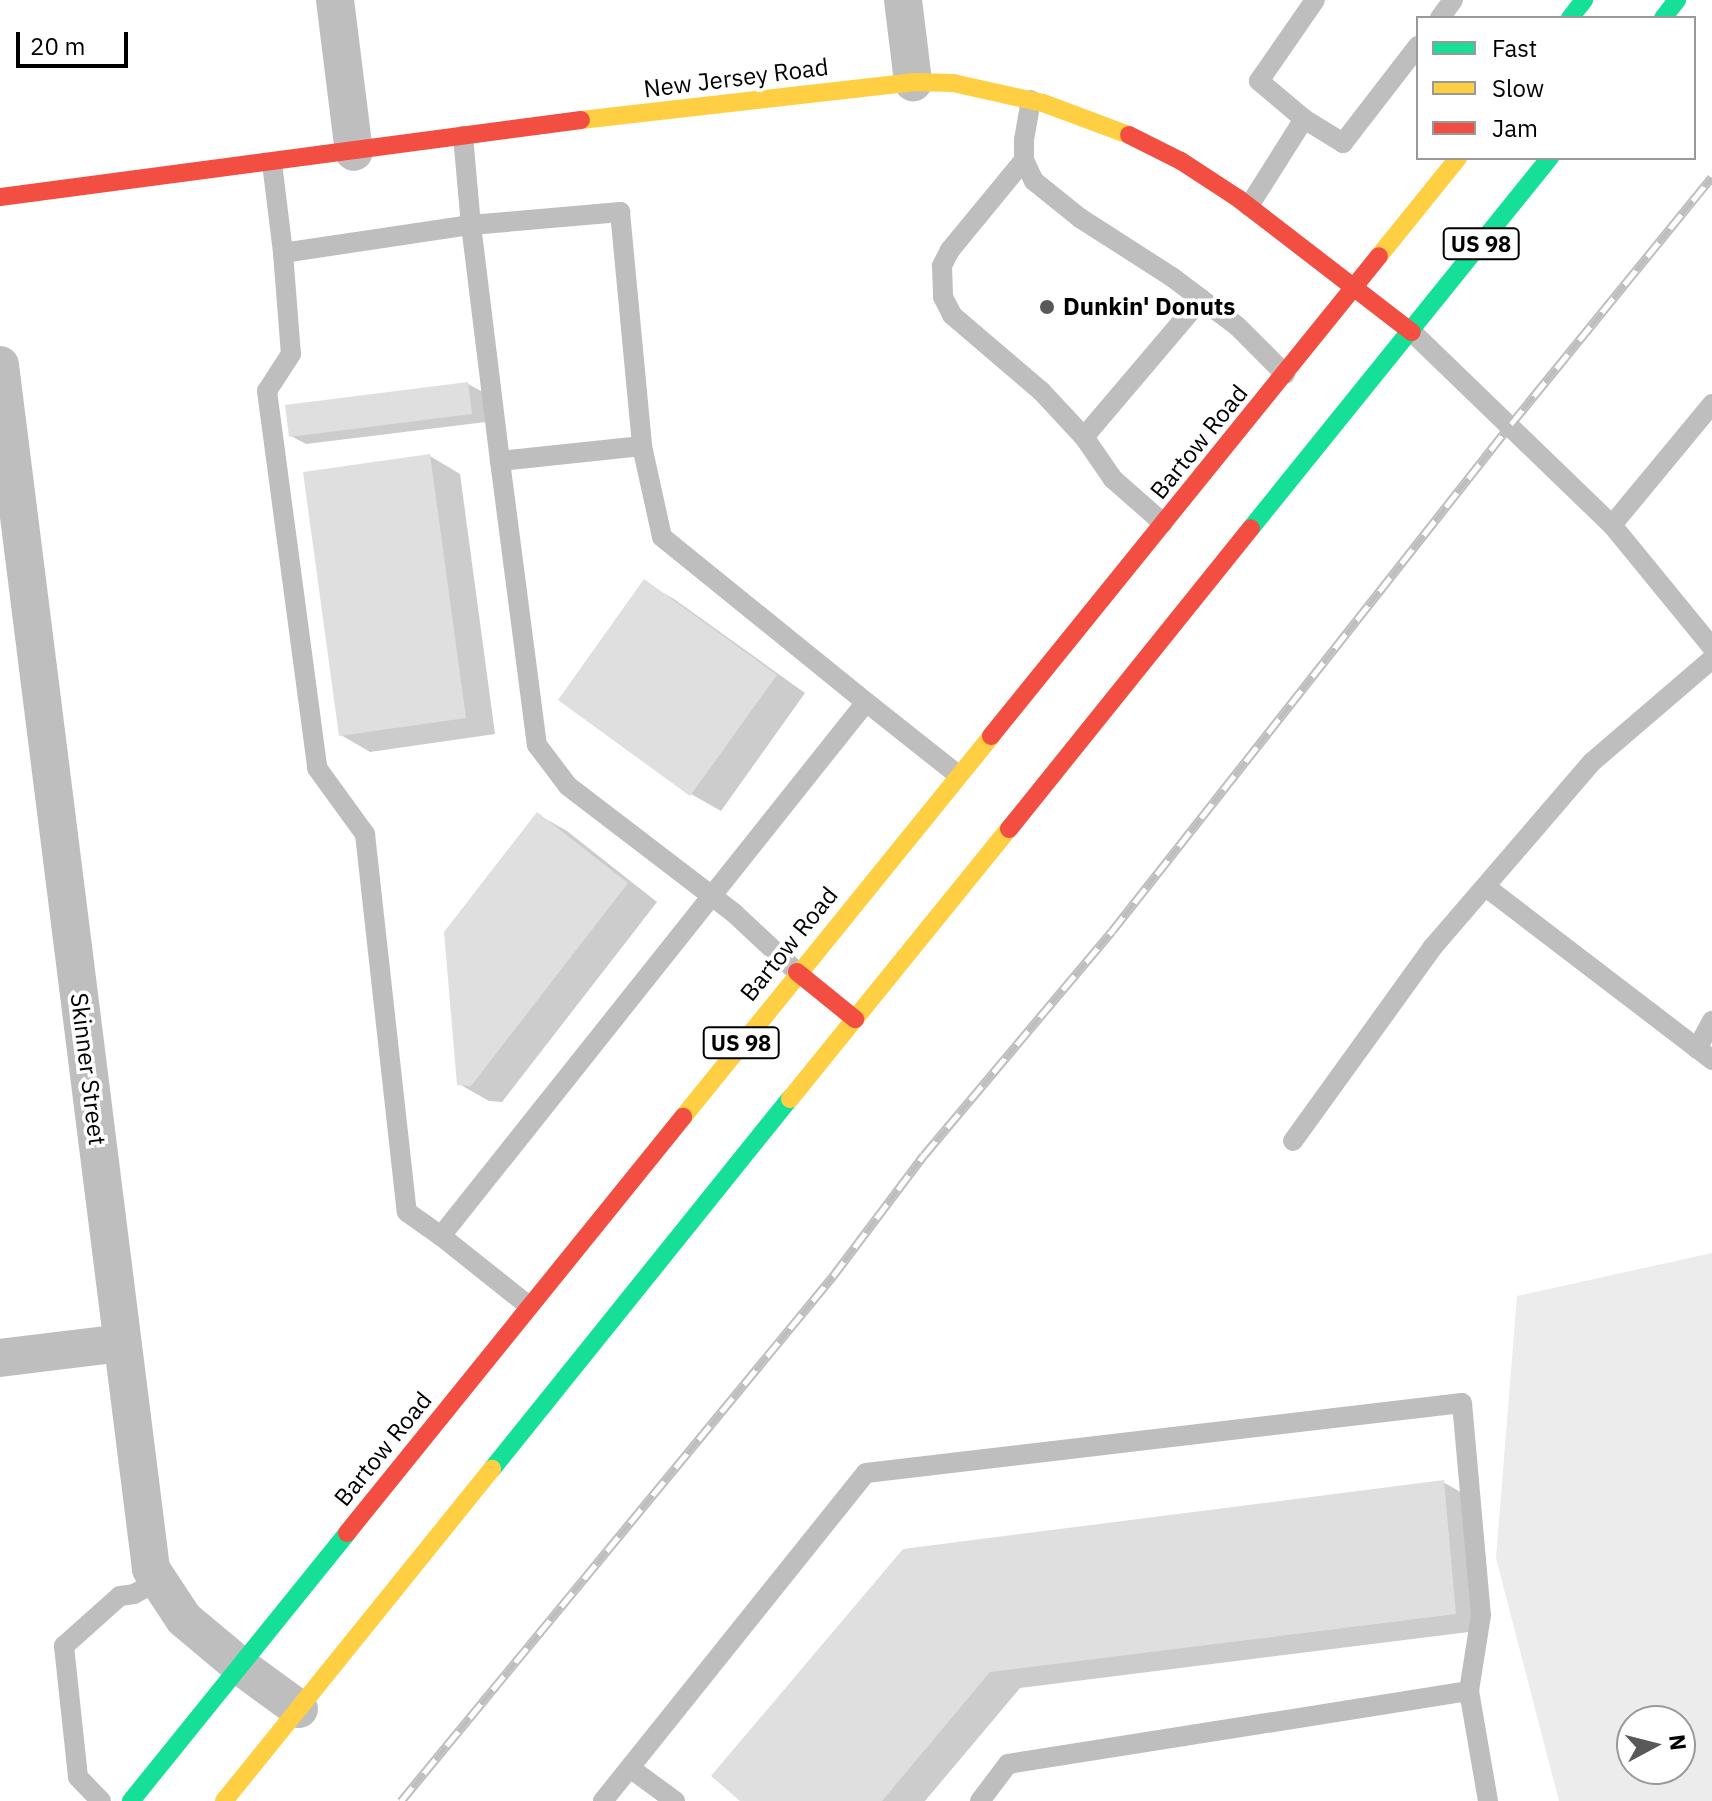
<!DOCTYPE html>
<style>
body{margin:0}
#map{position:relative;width:1712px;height:1801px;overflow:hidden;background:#fff;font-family:"IBM Plex Sans",sans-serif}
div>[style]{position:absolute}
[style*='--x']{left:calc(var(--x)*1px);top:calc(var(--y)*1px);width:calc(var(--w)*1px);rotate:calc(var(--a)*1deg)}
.green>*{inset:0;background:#ececec}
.shadow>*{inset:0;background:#0003}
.building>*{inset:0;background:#dfdfdf}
.lane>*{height:20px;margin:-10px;padding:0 10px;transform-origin:10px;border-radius:10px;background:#bebebe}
.street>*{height:38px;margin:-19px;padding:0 19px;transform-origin:19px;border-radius:19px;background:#bebebe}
.fast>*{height:18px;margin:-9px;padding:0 9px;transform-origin:9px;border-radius:9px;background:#16e098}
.slow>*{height:18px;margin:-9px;padding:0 9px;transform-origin:9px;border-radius:9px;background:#ffcf43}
.jam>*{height:18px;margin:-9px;padding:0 9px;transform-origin:9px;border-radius:9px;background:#f24e42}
.rail>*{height:9px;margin-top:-4.5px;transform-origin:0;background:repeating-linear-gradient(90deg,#fff 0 18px,#bebebe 0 36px);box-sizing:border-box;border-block:2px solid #bebebe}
.dots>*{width:22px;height:22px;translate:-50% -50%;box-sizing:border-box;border:4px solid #fff;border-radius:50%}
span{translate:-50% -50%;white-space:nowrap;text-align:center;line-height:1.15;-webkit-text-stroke:7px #fff;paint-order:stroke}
.shield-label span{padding:2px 6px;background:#fff;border:2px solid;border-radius:6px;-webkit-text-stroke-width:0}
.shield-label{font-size:22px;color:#000;font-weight:700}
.street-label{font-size:24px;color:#000}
.poi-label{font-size:24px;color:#000;font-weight:700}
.left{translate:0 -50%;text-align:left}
.legend{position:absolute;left:1416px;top:16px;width:280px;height:144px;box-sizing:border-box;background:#fff;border:2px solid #999;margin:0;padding:10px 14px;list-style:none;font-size:24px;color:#000}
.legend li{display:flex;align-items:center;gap:16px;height:40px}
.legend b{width:40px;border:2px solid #999}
.north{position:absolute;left:1616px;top:1705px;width:80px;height:80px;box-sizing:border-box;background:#fff;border:2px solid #999;border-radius:50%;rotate:83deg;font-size:22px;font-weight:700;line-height:32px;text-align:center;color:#000}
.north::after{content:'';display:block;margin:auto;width:28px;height:36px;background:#595959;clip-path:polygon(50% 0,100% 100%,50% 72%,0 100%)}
.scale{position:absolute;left:16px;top:32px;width:112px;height:36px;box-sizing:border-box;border:4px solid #000;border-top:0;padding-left:10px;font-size:24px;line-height:28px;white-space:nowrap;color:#000;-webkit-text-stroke:6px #fff;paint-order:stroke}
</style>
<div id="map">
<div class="green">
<div style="clip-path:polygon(evenodd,1712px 1253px,1712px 1801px,1559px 1801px,1496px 1558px,1517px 1296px,1712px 1253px,1632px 1721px,1680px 1721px,1680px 1769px,1632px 1769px,1632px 1721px)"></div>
</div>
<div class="shadow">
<div style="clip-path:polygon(468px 384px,483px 392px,486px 422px,306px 444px,291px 436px)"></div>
<div style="clip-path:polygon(430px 456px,460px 474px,495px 734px,370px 752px,341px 735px)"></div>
<div style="clip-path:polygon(644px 582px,674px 599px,805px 693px,721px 811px,691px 794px,560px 700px)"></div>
<div style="clip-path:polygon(537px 814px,567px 831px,657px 902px,502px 1102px,489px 1101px,459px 1084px)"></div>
<div style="clip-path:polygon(1443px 1482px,1473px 1499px,1485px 1630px,1020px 1688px,925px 1801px,743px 1801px,714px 1776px)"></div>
</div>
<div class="building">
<div style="clip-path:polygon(468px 382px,472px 414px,289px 437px,285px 405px)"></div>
<div style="clip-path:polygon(430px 454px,466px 718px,339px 736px,303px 472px)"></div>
<div style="clip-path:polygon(644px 579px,777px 675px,690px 796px,558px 700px)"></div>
<div style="clip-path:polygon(537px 812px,628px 883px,471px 1086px,457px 1085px,444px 932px)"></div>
<div style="clip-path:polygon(1444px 1480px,1456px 1614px,990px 1672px,882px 1801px,740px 1801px,711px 1776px,903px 1549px)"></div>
</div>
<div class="lane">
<div style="--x:1440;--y:18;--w:22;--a:-54"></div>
<div style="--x:1031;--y:100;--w:40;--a:100"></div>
<div style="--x:1024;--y:139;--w:21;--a:90"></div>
<div style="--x:1024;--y:160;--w:23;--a:65"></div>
<div style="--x:1034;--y:181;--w:59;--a:38.8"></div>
<div style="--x:1080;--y:218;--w:109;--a:32.7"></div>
<div style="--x:1172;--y:277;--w:81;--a:37"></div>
<div style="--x:1237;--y:326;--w:68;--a:45"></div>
<div style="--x:1304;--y:119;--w:59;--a:-139.8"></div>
<div style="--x:1259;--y:81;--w:98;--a:-55.3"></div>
<div style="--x:463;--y:136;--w:89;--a:84.9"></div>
<div style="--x:471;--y:225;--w:150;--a:-5"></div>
<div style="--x:620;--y:212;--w:235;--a:84.6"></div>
<div style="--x:642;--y:446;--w:143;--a:174"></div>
<div style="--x:500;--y:461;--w:286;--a:82.6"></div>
<div style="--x:537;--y:745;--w:51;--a:52.9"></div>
<div style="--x:568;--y:786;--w:209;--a:37.4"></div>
<div style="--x:734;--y:913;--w:86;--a:43.1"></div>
<div style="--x:1024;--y:160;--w:117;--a:129.4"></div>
<div style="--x:950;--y:250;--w:18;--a:117"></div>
<div style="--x:942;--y:266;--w:31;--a:88"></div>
<div style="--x:943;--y:297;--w:20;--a:63"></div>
<div style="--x:952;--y:315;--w:118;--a:40.5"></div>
<div style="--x:1042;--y:392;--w:62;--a:47"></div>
<div style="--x:272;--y:163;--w:91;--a:83"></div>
<div style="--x:283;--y:253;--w:190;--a:-8.5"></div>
<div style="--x:471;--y:225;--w:238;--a:83"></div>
<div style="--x:1249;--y:206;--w:103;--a:-57.7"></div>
<div style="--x:1304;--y:119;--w:46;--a:31.6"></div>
<div style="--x:1343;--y:143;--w:123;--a:-52.3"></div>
<div style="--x:283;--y:253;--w:101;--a:85.5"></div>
<div style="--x:291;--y:354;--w:44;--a:123"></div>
<div style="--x:267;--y:391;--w:380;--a:82.4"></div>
<div style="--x:317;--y:768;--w:82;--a:54"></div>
<div style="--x:365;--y:834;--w:380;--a:83.7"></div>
<div style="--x:407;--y:1212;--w:42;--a:35.2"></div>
<div style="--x:1412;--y:332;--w:278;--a:44"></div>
<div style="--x:1612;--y:525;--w:158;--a:50.7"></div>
<div style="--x:642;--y:446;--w:93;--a:77.6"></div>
<div style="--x:662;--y:537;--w:262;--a:39"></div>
<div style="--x:1163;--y:523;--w:67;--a:-138.7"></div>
<div style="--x:1113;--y:479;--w:51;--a:-124.6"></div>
<div style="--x:1084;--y:437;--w:181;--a:-49.7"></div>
<div style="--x:1612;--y:525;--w:157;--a:-50.4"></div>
<div style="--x:1486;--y:887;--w:285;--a:37.4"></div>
<div style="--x:1697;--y:1049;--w:32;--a:-62"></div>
<div style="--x:1293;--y:1141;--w:238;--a:-54.2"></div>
<div style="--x:1432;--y:948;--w:245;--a:-49.3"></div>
<div style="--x:1592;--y:762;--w:158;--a:-40.6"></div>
<div style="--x:529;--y:1306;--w:112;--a:-141.5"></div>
<div style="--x:441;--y:1236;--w:682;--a:-51.48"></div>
<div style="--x:866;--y:702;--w:117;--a:38.4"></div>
<div style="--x:630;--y:1768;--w:56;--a:36.3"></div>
<div style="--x:101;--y:1801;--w:33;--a:-134"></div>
<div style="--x:78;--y:1777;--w:132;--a:-96.1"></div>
<div style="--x:64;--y:1646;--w:75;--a:-41.8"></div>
<div style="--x:120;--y:1596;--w:14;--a:-8"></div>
<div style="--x:134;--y:1594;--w:29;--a:-29"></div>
<div style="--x:603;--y:1801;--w:420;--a:-51.3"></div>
<div style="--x:866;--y:1473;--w:600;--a:-6.7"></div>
<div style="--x:1462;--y:1403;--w:213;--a:84.9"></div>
<div style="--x:1481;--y:1615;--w:77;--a:99"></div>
<div style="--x:1469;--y:1691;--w:112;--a:80.2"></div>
<div style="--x:980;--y:1801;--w:46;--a:-52.9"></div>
<div style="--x:1008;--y:1764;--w:467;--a:-9"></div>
</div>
<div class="street">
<div style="--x:335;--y:0;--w:153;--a:82.9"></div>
<div style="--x:903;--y:0;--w:83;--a:83"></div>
<div style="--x:0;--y:365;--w:1213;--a:82.85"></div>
<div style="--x:151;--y:1569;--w:60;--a:56.6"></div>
<div style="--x:184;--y:1619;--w:73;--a:40"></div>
<div style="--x:240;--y:1666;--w:73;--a:36.1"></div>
<div style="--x:0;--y:1358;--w:123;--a:-7"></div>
</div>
<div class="fast">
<div style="--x:1570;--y:18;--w:23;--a:-52"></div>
<div style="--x:1663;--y:18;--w:23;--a:-52"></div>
<div style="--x:1251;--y:528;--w:476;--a:-51.1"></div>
<div style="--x:492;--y:1469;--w:475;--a:-51.2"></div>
<div style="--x:131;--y:1801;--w:344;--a:-51.1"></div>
</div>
<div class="slow">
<div style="--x:581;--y:120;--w:334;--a:-6.5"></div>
<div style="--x:913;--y:82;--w:40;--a:1.4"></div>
<div style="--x:953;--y:83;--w:92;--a:12.5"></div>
<div style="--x:1043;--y:103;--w:92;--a:20.4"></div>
<div style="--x:1379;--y:256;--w:126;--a:-51.1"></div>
<div style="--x:790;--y:1099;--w:348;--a:-51"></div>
<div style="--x:683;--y:1117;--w:490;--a:-51"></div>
<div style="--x:224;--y:1801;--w:427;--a:-51.1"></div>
</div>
<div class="jam">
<div style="--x:1129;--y:135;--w:58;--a:26.6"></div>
<div style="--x:1181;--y:161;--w:69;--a:33.2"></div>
<div style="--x:1239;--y:199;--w:218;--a:37.6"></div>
<div style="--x:0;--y:197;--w:586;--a:-7.55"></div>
<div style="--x:991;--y:736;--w:617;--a:-51.05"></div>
<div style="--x:1009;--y:829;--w:386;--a:-51.2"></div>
<div style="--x:797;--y:972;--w:75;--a:39"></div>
<div style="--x:347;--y:1533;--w:535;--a:-51.07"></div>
</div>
<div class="rail">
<div style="--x:401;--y:1801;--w:680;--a:-50.55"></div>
<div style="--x:833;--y:1276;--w:151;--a:-53.1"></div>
<div style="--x:924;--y:1155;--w:292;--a:-50"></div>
<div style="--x:1112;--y:931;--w:645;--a:-51.8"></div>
<div style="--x:1511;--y:424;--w:318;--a:-50.9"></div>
</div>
<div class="dots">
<div style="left:1047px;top:307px;background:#595959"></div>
</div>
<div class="shield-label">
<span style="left:1481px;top:244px">US 98</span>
<span style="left:741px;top:1043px">US 98</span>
</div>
<div class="street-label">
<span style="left:736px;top:78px;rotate:-7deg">New Jersey Road</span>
<span style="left:1199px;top:442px;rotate:-51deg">Bartow Road</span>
<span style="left:789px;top:944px;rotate:-51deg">Bartow Road</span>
<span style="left:88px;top:1069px;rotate:83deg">Skinner Street</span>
<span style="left:383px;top:1449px;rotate:-51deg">Bartow Road</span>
</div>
<div class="poi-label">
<span class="left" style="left:1063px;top:307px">Dunkin' Donuts</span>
</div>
<ul class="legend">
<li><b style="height:10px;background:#16e098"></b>Fast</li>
<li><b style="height:10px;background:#ffcf43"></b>Slow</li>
<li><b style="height:10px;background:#f24e42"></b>Jam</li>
</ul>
<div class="north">N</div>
<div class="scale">20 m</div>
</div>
